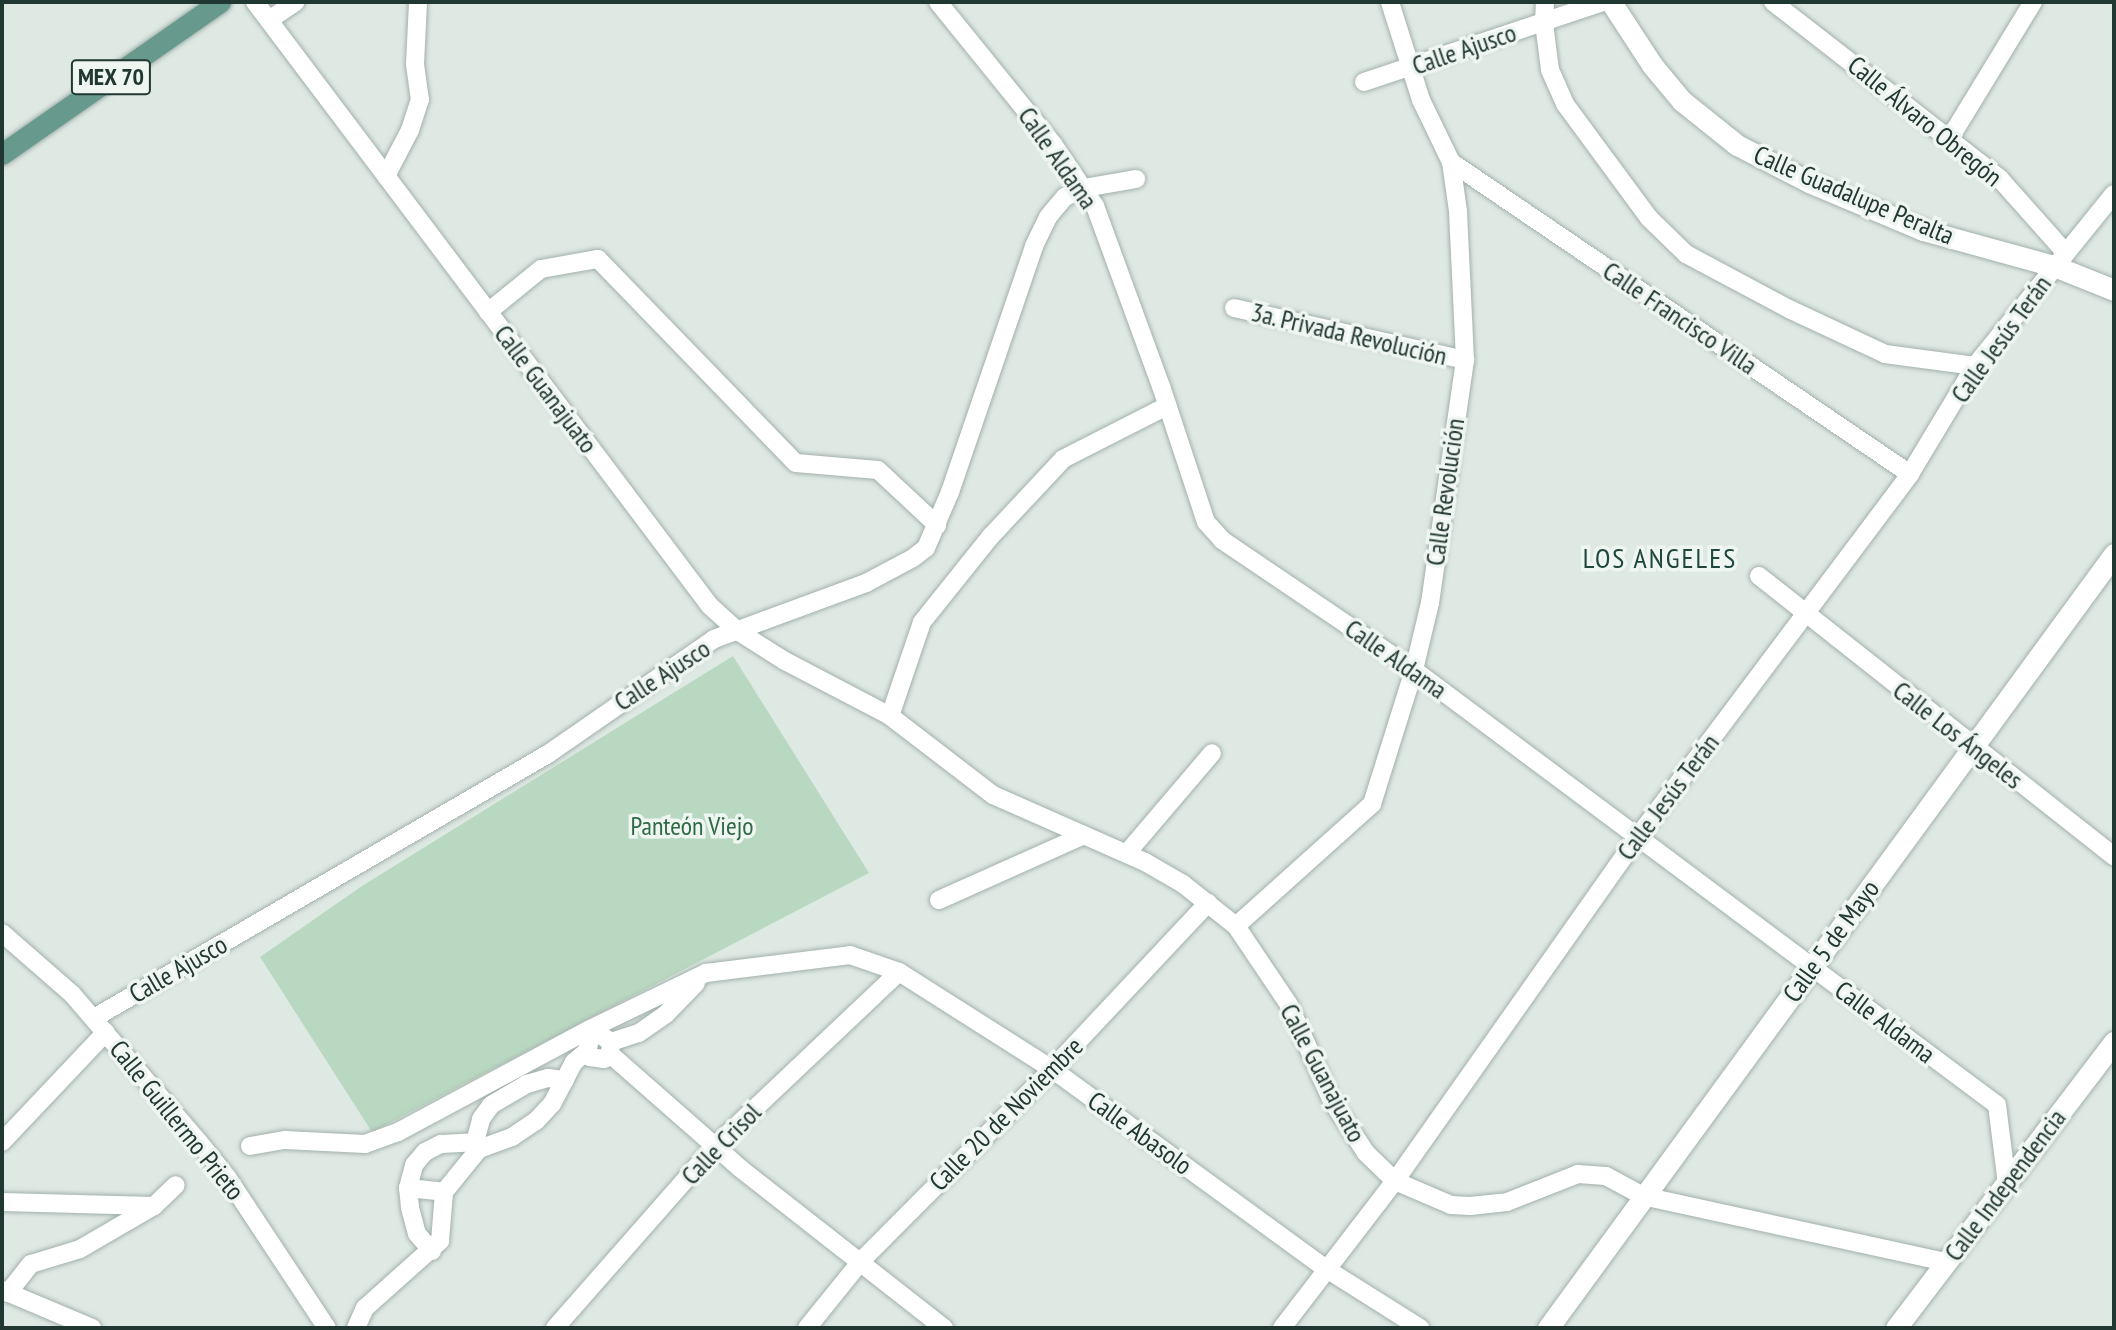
<!DOCTYPE html>
<meta charset="utf-8">
<style>
body{margin:0}
#map{position:relative;width:2116px;height:1330px;overflow:hidden;background:#dfe9e4;font-family:"PT Sans Narrow",sans-serif}
div>[style]{position:absolute}
[style*='--x']{left:calc(var(--x)*1px);top:calc(var(--y)*1px);width:calc(var(--w)*1px);rotate:calc(var(--a)*1deg)}
.green>*{inset:0;background:#b9d8c1}
.roads{filter:drop-shadow(0 0 2px #a2b0ab) drop-shadow(0 0 2px #a2b0ab)}
.minor>*{height:18px;margin:-9px;padding:0 9px;transform-origin:9px;border-radius:9px;background:#fff}
.tertiary>*{height:21px;margin:-10.5px;padding:0 10.5px;transform-origin:10.5px;border-radius:10.5px;background:#fff}
.secondary>*{height:21px;margin:-10.5px;padding:0 10.5px;transform-origin:10.5px;border-radius:10.5px;background:#fff}
.primary>*{height:21px;margin:-10.5px;padding:0 10.5px;transform-origin:10.5px;border-radius:10.5px;background:#679a8d}
span{translate:-50% -50%;white-space:nowrap;text-align:center;line-height:1.15;-webkit-text-stroke:7px #eff6f2;paint-order:stroke}
.shield-label span{padding:2px 5px;background:#eff6f2;border:2px solid;border-radius:5px;-webkit-text-stroke-width:0}
.shield-label{font-size:24px;color:#213731;font-weight:700}
.street-label{font-size:26px;color:#213731}
.park-label{font-size:26px;color:#306a45}
.neighbourhood-label{font-size:28px;color:#20473d;letter-spacing:2px}
.frame{position:absolute;inset:0;border:4px solid #213731;pointer-events:none}
</style>
<div id="map">
<div class="green">
<div style="clip-path:polygon(733px 656px,869px 873px,372px 1132px,260px 957px,362px 886px)"></div>
</div>
<div class="roads">
<div class="minor">
<div style="--x:255;--y:2;--w:756;--a:53.01"></div>
<div style="--x:710;--y:606;--w:39;--a:42"></div>
<div style="--x:739;--y:632;--w:54;--a:32.2"></div>
<div style="--x:785;--y:661;--w:119;--a:27.6"></div>
<div style="--x:890;--y:716;--w:130;--a:37.5"></div>
<div style="--x:993;--y:795;--w:166;--a:23.8"></div>
<div style="--x:1145;--y:862;--w:44;--a:30.1"></div>
<div style="--x:1183;--y:884;--w:68;--a:38.4"></div>
<div style="--x:1236;--y:926;--w:95;--a:56.1"></div>
<div style="--x:1289;--y:1005;--w:105;--a:65.9"></div>
<div style="--x:1332;--y:1101;--w:62;--a:56.8"></div>
<div style="--x:1366;--y:1153;--w:40;--a:44"></div>
<div style="--x:1395;--y:1181;--w:61;--a:23.2"></div>
<div style="--x:1451;--y:1205;--w:19;--a:3"></div>
<div style="--x:1470;--y:1206;--w:37;--a:-6"></div>
<div style="--x:1507;--y:1202;--w:76;--a:-21.5"></div>
<div style="--x:1578;--y:1174;--w:28;--a:4"></div>
<div style="--x:1606;--y:1176;--w:42;--a:28.4"></div>
<div style="--x:1643;--y:1196;--w:310;--a:12.3"></div>
<div style="--x:938;--y:2;--w:183;--a:51"></div>
<div style="--x:1053;--y:144;--w:75;--a:55.9"></div>
<div style="--x:1095;--y:206;--w:192;--a:69.9"></div>
<div style="--x:1161;--y:386;--w:143;--a:71.7"></div>
<div style="--x:1206;--y:522;--w:24;--a:48"></div>
<div style="--x:1222;--y:540;--w:232;--a:34.1"></div>
<div style="--x:1414;--y:670;--w:727;--a:36.73"></div>
<div style="--x:1997;--y:1105;--w:80;--a:82.8"></div>
<div style="--x:1545;--y:2;--w:21;--a:93"></div>
<div style="--x:1544;--y:23;--w:47;--a:82.7"></div>
<div style="--x:1550;--y:70;--w:37;--a:66"></div>
<div style="--x:1565;--y:104;--w:142;--a:53.6"></div>
<div style="--x:1649;--y:218;--w:52;--a:44.2"></div>
<div style="--x:1686;--y:254;--w:117;--a:28.1"></div>
<div style="--x:1789;--y:309;--w:106;--a:25.1"></div>
<div style="--x:1885;--y:354;--w:91;--a:7.6"></div>
<div style="--x:1773;--y:2;--w:288;--a:37.9"></div>
<div style="--x:2000;--y:179;--w:98;--a:48.3"></div>
<div style="--x:269;--y:20;--w:32;--a:-34"></div>
<div style="--x:1364;--y:82;--w:252;--a:-18.5"></div>
<div style="--x:1950;--y:138;--w:159;--a:-58.6"></div>
<div style="--x:1451;--y:162;--w:555;--a:34.21"></div>
<div style="--x:386;--y:176;--w:52;--a:-62.4"></div>
<div style="--x:410;--y:130;--w:32;--a:-72"></div>
<div style="--x:420;--y:100;--w:36;--a:-98"></div>
<div style="--x:415;--y:64;--w:62;--a:-87.2"></div>
<div style="--x:1234;--y:308;--w:237;--a:12.7"></div>
<div style="--x:488;--y:312;--w:68;--a:-39.1"></div>
<div style="--x:541;--y:269;--w:58;--a:-10"></div>
<div style="--x:598;--y:259;--w:284;--a:45.9"></div>
<div style="--x:796;--y:463;--w:82;--a:4.9"></div>
<div style="--x:878;--y:470;--w:81;--a:43"></div>
<div style="--x:1759;--y:576;--w:452;--a:38.3"></div>
<div style="--x:890;--y:716;--w:99;--a:-71.2"></div>
<div style="--x:922;--y:622;--w:110;--a:-51.3"></div>
<div style="--x:991;--y:536;--w:105;--a:-46.9"></div>
<div style="--x:1063;--y:459;--w:117;--a:-27"></div>
<div style="--x:1127;--y:853;--w:131;--a:-49.6"></div>
<div style="--x:939;--y:900;--w:157;--a:-24.1"></div>
<div style="--x:1236;--y:926;--w:183;--a:-41.9"></div>
<div style="--x:1372;--y:804;--w:140;--a:-72.6"></div>
<div style="--x:1414;--y:670;--w:69;--a:-76.6"></div>
<div style="--x:1430;--y:603;--w:246;--a:-81.8"></div>
<div style="--x:1465;--y:360;--w:149;--a:-92.7"></div>
<div style="--x:1458;--y:211;--w:49;--a:-98.1"></div>
<div style="--x:1451;--y:162;--w:69;--a:-115.8"></div>
<div style="--x:1421;--y:100;--w:103;--a:-107.6"></div>
<div style="--x:2;--y:933;--w:93;--a:41.1"></div>
<div style="--x:72;--y:994;--w:194;--a:49.4"></div>
<div style="--x:198;--y:1141;--w:46;--a:51.1"></div>
<div style="--x:227;--y:1177;--w:181;--a:56.5"></div>
<div style="--x:94;--y:1018;--w:525;--a:-30.18"></div>
<div style="--x:548;--y:754;--w:202;--a:-34.7"></div>
<div style="--x:714;--y:639;--w:162;--a:-20.2"></div>
<div style="--x:866;--y:583;--w:53;--a:-28"></div>
<div style="--x:913;--y:558;--w:16;--a:-38"></div>
<div style="--x:926;--y:548;--w:61;--a:-66.8"></div>
<div style="--x:950;--y:492;--w:260;--a:-71.1"></div>
<div style="--x:1034;--y:246;--w:32;--a:-64"></div>
<div style="--x:1048;--y:217;--w:26;--a:-50"></div>
<div style="--x:1065;--y:197;--w:21;--a:-25"></div>
<div style="--x:1084;--y:188;--w:53;--a:-9.8"></div>
<div style="--x:611;--y:1042;--w:29;--a:-18"></div>
<div style="--x:639;--y:1033;--w:33;--a:-35"></div>
<div style="--x:666;--y:1014;--w:43;--a:-45.9"></div>
<div style="--x:610;--y:1054;--w:174;--a:41.3"></div>
<div style="--x:741;--y:1169;--w:258;--a:38.1"></div>
<div style="--x:2;--y:1142;--w:151;--a:-46.6"></div>
<div style="--x:475;--y:1142;--w:24;--a:-75"></div>
<div style="--x:481;--y:1119;--w:17;--a:-54"></div>
<div style="--x:491;--y:1105;--w:42;--a:-30.3"></div>
<div style="--x:527;--y:1084;--w:22;--a:-16"></div>
<div style="--x:548;--y:1078;--w:17;--a:7"></div>
<div style="--x:250;--y:1146;--w:36;--a:-10"></div>
<div style="--x:285;--y:1140;--w:80;--a:2.9"></div>
<div style="--x:365;--y:1144;--w:35;--a:-20"></div>
<div style="--x:398;--y:1132;--w:218;--a:-28.2"></div>
<div style="--x:590;--y:1029;--w:129;--a:-25.8"></div>
<div style="--x:706;--y:973;--w:145;--a:-7.1"></div>
<div style="--x:850;--y:955;--w:52;--a:19.1"></div>
<div style="--x:899;--y:972;--w:181;--a:32.4"></div>
<div style="--x:1052;--y:1069;--w:341;--a:36.1"></div>
<div style="--x:1328;--y:1270;--w:109;--a:32.2"></div>
<div style="--x:408;--y:1188;--w:36;--a:6"></div>
<div style="--x:2;--y:1202;--w:152;--a:1.5"></div>
<div style="--x:432;--y:1251;--w:23;--a:-131"></div>
<div style="--x:417;--y:1234;--w:28;--a:-105"></div>
<div style="--x:410;--y:1207;--w:19;--a:-96"></div>
<div style="--x:408;--y:1188;--w:24;--a:-75"></div>
<div style="--x:414;--y:1165;--w:17;--a:-50"></div>
<div style="--x:425;--y:1152;--w:18;--a:-27"></div>
<div style="--x:441;--y:1144;--w:34;--a:-3"></div>
<div style="--x:2;--y:1290;--w:98;--a:22.9"></div>
<div style="--x:8;--y:1293;--w:37;--a:-52"></div>
<div style="--x:31;--y:1264;--w:51;--a:-17"></div>
<div style="--x:80;--y:1249;--w:86;--a:-30.2"></div>
<div style="--x:154;--y:1206;--w:30;--a:-44"></div>
<div style="--x:356;--y:1328;--w:22;--a:-66"></div>
<div style="--x:365;--y:1308;--w:101;--a:-41.8"></div>
<div style="--x:440;--y:1241;--w:49;--a:-85.3"></div>
<div style="--x:444;--y:1192;--w:55;--a:-50.9"></div>
<div style="--x:479;--y:1149;--w:35;--a:-20"></div>
<div style="--x:512;--y:1137;--w:29;--a:-34"></div>
<div style="--x:536;--y:1121;--w:23;--a:-47"></div>
<div style="--x:552;--y:1104;--w:47;--a:-62.4"></div>
<div style="--x:574;--y:1062;--w:17;--a:-40"></div>
<div style="--x:587;--y:1051;--w:15;--a:-74"></div>
<div style="--x:591;--y:1037;--w:9;--a:-21"></div>
<div style="--x:599;--y:1034;--w:14;--a:34"></div>
<div style="--x:611;--y:1042;--w:12;--a:95"></div>
<div style="--x:610;--y:1054;--w:8;--a:140"></div>
<div style="--x:604;--y:1059;--w:14;--a:-172"></div>
<div style="--x:590;--y:1057;--w:7;--a:-117"></div>
<div style="--x:555;--y:1328;--w:242;--a:-48.7"></div>
<div style="--x:715;--y:1146;--w:253;--a:-43.4"></div>
<div style="--x:807;--y:1328;--w:86;--a:-51.1"></div>
<div style="--x:861;--y:1261;--w:271;--a:-45.1"></div>
<div style="--x:1052;--y:1069;--w:228;--a:-46.8"></div>
<div style="--x:1282;--y:1328;--w:185;--a:-52.5"></div>
<div style="--x:1395;--y:1181;--w:420;--a:-54.8"></div>
<div style="--x:1637;--y:838;--w:455;--a:-53.1"></div>
<div style="--x:1910;--y:474;--w:126;--a:-59"></div>
<div style="--x:1975;--y:366;--w:221;--a:-51.1"></div>
</div>
<div class="tertiary">
<div style="--x:1611;--y:2;--w:75;--a:56.9"></div>
<div style="--x:1652;--y:65;--w:47;--a:50.2"></div>
<div style="--x:1682;--y:101;--w:70;--a:38.7"></div>
<div style="--x:1737;--y:145;--w:81;--a:27.2"></div>
<div style="--x:1809;--y:182;--w:124;--a:22.8"></div>
<div style="--x:1923;--y:230;--w:136;--a:15.4"></div>
<div style="--x:2054;--y:266;--w:65;--a:21.8"></div>
</div>
<div class="secondary">
<div style="--x:1548;--y:1328;--w:959;--a:-53.82"></div>
<div style="--x:1896;--y:1328;--w:360;--a:-52.7"></div>
</div>
<div class="primary">
<div style="--x:2;--y:154;--w:266;--a:-34.9"></div>
</div>
</div>
<div class="shield-label">
<span style="left:111px;top:77px">MEX 70</span>
</div>
<div class="street-label">
<span style="left:1464px;top:49px;rotate:-19deg">Calle Ajusco</span>
<span style="left:1925px;top:121px;rotate:39deg">Calle Álvaro Obregón</span>
<span style="left:1058px;top:158px;rotate:55deg">Calle Aldama</span>
<span style="left:1854px;top:195px;rotate:23deg">Calle Guadalupe Peralta</span>
<span style="left:1680px;top:318px;rotate:34deg">Calle Francisco Villa</span>
<span style="left:1349px;top:334px;rotate:13deg">3a. Privada Revolución</span>
<span style="left:2001px;top:339px;rotate:-54deg">Calle Jesús Terán</span>
<span style="left:546px;top:389px;rotate:53deg">Calle Guanajuato</span>
<span style="left:1445px;top:492px;rotate:-82deg">Calle Revolución</span>
<span style="left:1396px;top:659px;rotate:35deg">Calle Aldama</span>
<span style="left:662px;top:675px;rotate:-33deg">Calle Ajusco</span>
<span style="left:1958px;top:735px;rotate:38deg">Calle Los Ángeles</span>
<span style="left:1668px;top:797px;rotate:-53deg">Calle Jesús Terán</span>
<span style="left:1831px;top:941px;rotate:-54deg">Calle 5 de Mayo</span>
<span style="left:178px;top:969px;rotate:-30deg">Calle Ajusco</span>
<span style="left:1885px;top:1022px;rotate:37deg">Calle Aldama</span>
<span style="left:1323px;top:1073px;rotate:62deg">Calle Guanajuato</span>
<span style="left:1006px;top:1114px;rotate:-45deg">Calle 20 de Noviembre</span>
<span style="left:177px;top:1120px;rotate:51deg">Calle Guillermo Prieto</span>
<span style="left:1140px;top:1133px;rotate:36deg">Calle Abasolo</span>
<span style="left:721px;top:1144px;rotate:-46deg">Calle Crisol</span>
<span style="left:2005px;top:1185px;rotate:-53deg">Calle Independencia</span>
</div>
<div class="park-label">
<span style="left:692px;top:826px">Panteón Viejo</span>
</div>
<div class="neighbourhood-label">
<span style="left:1660px;top:558px">LOS ANGELES</span>
</div>
<div class="frame"></div>
</div>
